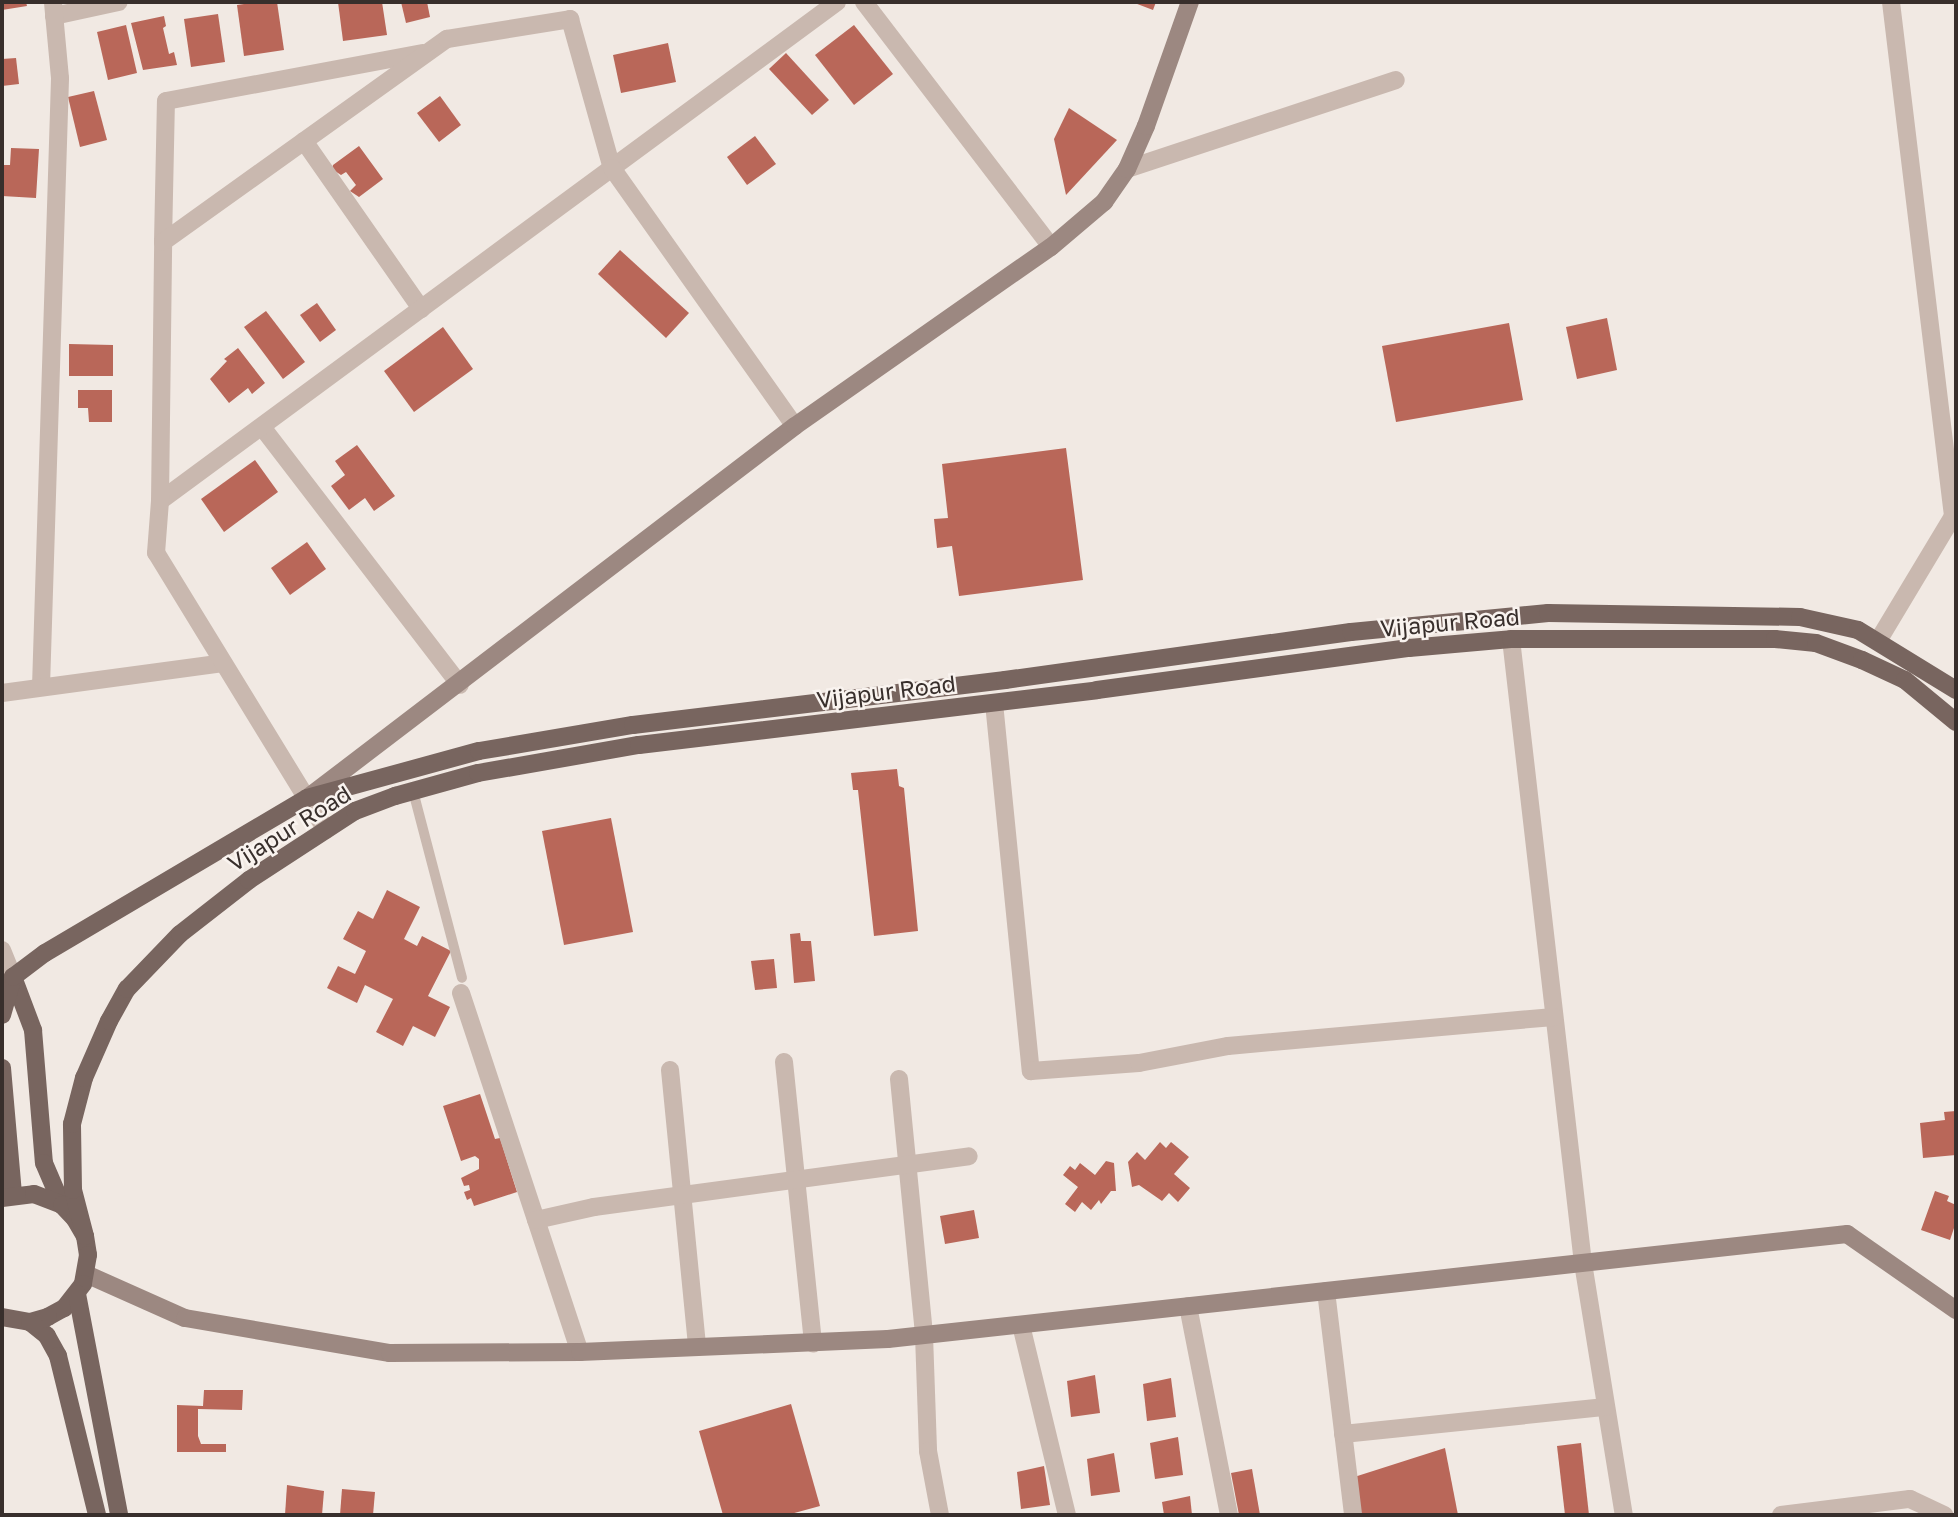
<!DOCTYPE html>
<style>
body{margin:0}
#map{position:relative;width:1958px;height:1517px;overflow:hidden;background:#f1e9e3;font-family:"Golos Text",sans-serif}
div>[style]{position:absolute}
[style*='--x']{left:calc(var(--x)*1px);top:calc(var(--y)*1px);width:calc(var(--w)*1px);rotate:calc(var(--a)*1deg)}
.building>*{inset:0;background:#b96759}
.service>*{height:10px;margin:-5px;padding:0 5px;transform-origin:5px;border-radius:5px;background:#c9b8af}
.minor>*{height:18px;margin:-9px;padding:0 9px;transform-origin:9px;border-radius:9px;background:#c9b8af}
.tertiary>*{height:18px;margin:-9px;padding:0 9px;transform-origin:9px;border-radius:9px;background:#c9b8af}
.secondary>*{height:18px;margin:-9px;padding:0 9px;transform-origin:9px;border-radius:9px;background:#9c8881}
.primary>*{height:18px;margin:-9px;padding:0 9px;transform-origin:9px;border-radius:9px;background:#78655f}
span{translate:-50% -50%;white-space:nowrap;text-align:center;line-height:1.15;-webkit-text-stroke:5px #f9f3ef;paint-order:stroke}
.street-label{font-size:23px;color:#382f2c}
.frame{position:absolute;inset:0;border:4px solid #382f2c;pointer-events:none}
</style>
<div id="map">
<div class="building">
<div style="clip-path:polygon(2px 2px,26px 2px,27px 6px,2px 10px)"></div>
<div style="clip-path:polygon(258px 2px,277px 2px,284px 50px,244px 56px,237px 5px)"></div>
<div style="clip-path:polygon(338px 2px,382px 2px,387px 35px,343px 41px)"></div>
<div style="clip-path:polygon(401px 2px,427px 2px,430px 17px,406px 23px)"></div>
<div style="clip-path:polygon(1132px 2px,1156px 2px,1153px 10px)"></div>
<div style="clip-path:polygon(218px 14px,225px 62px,191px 67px,184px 19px)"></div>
<div style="clip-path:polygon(164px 16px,166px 26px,163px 28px,169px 54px,174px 52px,177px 65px,143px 70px,131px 23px)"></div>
<div style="clip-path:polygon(126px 25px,137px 73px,108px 80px,97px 32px)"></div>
<div style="clip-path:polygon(854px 25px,893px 74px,854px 105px,815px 55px)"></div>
<div style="clip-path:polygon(668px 43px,676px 82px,621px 93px,613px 55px)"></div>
<div style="clip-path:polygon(786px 53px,829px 100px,812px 115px,769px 69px)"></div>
<div style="clip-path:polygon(16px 58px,19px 84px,2px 86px,2px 59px)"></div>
<div style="clip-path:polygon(94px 91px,107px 140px,80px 147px,68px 97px)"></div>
<div style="clip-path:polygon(440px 96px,461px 125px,439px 142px,417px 113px)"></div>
<div style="clip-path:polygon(1069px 108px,1117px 140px,1066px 195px,1054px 139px)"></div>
<div style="clip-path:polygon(755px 136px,776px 164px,747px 185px,727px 157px)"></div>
<div style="clip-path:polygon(359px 146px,383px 179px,359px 197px,350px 191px,356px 185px,346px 172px,341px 175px,332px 169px,333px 165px)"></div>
<div style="clip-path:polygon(11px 148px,39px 149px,36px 198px,2px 196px,2px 165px,10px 165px)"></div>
<div style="clip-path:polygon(620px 250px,689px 313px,666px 338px,598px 274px)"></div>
<div style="clip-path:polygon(317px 303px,336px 330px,320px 342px,300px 315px)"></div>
<div style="clip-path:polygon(266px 311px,305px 362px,283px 379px,244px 327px)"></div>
<div style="clip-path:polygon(1607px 318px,1617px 370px,1577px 379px,1566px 327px)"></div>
<div style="clip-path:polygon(1509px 323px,1523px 400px,1396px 422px,1382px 346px)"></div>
<div style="clip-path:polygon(443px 327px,473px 369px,414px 412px,384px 371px)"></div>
<div style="clip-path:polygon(69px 344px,113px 345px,113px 376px,69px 376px)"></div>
<div style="clip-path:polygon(238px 348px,265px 383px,252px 394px,248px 388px,229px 403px,210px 379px,227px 361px,224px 359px)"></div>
<div style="clip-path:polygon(78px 390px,112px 390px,112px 422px,89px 422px,88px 408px,78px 408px)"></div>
<div style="clip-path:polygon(357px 445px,395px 496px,374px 511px,365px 498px,349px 510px,331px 486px,345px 475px,335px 461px)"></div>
<div style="clip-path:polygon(1066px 448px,1083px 580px,959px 596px,952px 546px,937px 548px,934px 519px,948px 518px,942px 464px)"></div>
<div style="clip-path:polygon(255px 460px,278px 492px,224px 532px,201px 499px)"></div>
<div style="clip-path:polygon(307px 542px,326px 569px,290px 595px,271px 568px)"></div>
<div style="clip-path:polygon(897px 769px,899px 786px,904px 788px,918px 931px,874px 936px,858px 790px,853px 790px,851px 773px)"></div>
<div style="clip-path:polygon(611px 818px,633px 932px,564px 945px,542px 831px)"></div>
<div style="clip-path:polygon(387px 890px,420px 907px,404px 939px,417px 946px,422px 936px,451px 951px,428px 996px,450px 1007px,435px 1037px,413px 1026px,403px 1046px,376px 1032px,393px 999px,365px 985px,357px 1003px,327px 988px,338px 966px,355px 974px,366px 951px,343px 939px,358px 911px,373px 919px)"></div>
<div style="clip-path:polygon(800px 933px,801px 941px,811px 941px,815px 981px,794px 983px,790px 934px)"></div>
<div style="clip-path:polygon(774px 959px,777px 988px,755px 990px,751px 961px)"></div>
<div style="clip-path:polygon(480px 1094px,495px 1139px,500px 1138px,517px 1192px,474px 1206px,471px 1198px,467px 1200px,464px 1192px,470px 1190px,469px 1185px,464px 1186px,461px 1178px,479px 1169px,479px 1159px,475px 1156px,461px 1161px,443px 1106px)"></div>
<div style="clip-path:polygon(1956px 1111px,1956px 1155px,1923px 1158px,1920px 1123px,1945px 1120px,1944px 1112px)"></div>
<div style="clip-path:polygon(1160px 1142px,1166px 1148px,1171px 1142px,1189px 1157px,1174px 1174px,1190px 1188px,1178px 1202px,1169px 1193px,1162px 1201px,1139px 1185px,1132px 1187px,1128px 1162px,1137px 1152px,1145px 1160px)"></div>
<div style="clip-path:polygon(1106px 1161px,1114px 1163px,1116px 1191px,1111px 1191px,1101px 1204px,1099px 1200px,1091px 1210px,1082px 1202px,1075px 1212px,1065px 1204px,1078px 1187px,1063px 1175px,1070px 1166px,1075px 1170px,1080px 1163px,1095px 1175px)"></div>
<div style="clip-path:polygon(1935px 1191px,1949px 1196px,1947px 1201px,1956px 1205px,1956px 1222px,1950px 1240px,1921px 1230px)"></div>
<div style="clip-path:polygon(974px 1210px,979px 1238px,945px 1244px,940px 1216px)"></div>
<div style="clip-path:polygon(1095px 1375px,1100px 1413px,1071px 1417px,1067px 1381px)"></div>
<div style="clip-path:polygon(1171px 1378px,1176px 1417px,1147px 1421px,1143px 1384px)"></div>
<div style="clip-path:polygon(204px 1390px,243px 1390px,242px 1410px,198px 1409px,198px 1436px,201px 1444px,226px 1444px,226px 1452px,177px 1452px,177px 1405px,203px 1406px)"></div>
<div style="clip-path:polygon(791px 1404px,820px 1506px,787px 1515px,723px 1515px,699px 1431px)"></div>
<div style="clip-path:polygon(1178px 1437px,1183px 1475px,1155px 1479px,1150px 1443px)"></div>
<div style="clip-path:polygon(1581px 1443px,1589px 1515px,1565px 1515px,1557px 1446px)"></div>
<div style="clip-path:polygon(1445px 1448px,1458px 1515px,1353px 1515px,1348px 1479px)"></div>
<div style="clip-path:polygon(1114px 1453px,1120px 1492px,1091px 1496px,1087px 1459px)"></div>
<div style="clip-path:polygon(1044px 1466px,1050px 1505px,1021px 1509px,1017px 1472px)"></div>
<div style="clip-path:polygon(1252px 1469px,1260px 1515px,1239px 1515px,1231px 1473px)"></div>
<div style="clip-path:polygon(287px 1485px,324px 1491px,322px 1515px,285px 1515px)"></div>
<div style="clip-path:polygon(342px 1489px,375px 1492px,373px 1515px,340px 1515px)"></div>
<div style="clip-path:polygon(1190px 1496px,1192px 1515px,1164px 1515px,1162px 1502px)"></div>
</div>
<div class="service">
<div style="--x:413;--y:791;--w:193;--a:75.3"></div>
</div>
<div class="minor">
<div style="--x:864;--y:2;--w:308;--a:52.6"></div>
<div style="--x:54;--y:16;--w:66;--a:-12.2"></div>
<div style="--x:304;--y:141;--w:205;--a:55.1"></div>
<div style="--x:1127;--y:169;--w:283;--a:-18.3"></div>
<div style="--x:163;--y:242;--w:141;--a:-88.8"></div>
<div style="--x:166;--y:101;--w:261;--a:-10.6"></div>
<div style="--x:262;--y:427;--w:325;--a:52.5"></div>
<div style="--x:160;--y:501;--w:841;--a:-36.39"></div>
<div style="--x:1511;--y:639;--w:628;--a:83.42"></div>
<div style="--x:1583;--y:1263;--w:255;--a:80.8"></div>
<div style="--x:1878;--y:641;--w:146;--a:-59"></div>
<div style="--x:1953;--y:516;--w:518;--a:-96.88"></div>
<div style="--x:41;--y:687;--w:609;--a:-88.21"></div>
<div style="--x:60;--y:78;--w:76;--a:-95.3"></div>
<div style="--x:2;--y:693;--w:223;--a:-7.7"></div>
<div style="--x:994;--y:703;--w:370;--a:84.3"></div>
<div style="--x:1031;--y:1071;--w:108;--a:-4.2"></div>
<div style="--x:1139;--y:1063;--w:91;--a:-10.8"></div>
<div style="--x:1228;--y:1046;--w:327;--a:-5.1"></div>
<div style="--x:326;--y:830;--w:325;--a:-121.5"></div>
<div style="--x:156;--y:553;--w:52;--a:-85.6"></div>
<div style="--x:160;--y:501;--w:259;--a:-89.3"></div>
<div style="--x:163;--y:242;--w:349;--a:-35.6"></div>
<div style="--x:447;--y:39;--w:125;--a:-9.2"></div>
<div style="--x:570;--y:19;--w:155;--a:74.3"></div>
<div style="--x:612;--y:168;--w:316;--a:54.7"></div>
<div style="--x:461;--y:993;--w:378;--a:71.7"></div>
<div style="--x:784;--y:1062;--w:283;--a:84.1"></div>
<div style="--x:670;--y:1070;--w:278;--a:84.4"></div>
<div style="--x:899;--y:1079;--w:257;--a:84.4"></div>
<div style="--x:924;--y:1335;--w:116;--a:88"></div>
<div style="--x:928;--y:1451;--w:65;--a:79.4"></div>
<div style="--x:536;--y:1220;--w:59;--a:-12.6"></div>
<div style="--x:594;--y:1207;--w:378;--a:-7.7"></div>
<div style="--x:1326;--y:1291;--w:226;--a:83.1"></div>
<div style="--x:1188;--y:1306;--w:213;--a:78.9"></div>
<div style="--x:1021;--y:1325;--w:195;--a:76.4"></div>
<div style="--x:1343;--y:1434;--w:264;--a:-5.9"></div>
<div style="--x:1781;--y:1515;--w:130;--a:-7.1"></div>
<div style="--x:1910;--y:1499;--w:38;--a:25"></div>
</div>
<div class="tertiary">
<div style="--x:2;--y:950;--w:29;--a:68"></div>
</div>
<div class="secondary">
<div style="--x:310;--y:796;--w:610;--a:-37.34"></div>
<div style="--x:795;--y:426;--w:312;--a:-35"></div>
<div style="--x:1051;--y:247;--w:70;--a:-40.3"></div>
<div style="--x:1104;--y:202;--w:40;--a:-55.1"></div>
<div style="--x:1127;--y:169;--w:47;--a:-66.2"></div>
<div style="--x:1146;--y:126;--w:132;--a:-70.5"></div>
<div style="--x:86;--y:1274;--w:108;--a:24"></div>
<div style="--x:185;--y:1318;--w:208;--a:9.7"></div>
<div style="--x:390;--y:1353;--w:190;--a:-0.3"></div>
<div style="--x:580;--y:1352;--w:308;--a:-2.4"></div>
<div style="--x:888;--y:1339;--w:965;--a:-6.25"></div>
<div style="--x:1847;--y:1234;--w:133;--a:34.9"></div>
</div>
<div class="primary">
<div style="--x:13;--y:977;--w:57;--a:69.3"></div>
<div style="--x:33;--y:1030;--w:133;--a:85.3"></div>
<div style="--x:44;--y:1163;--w:46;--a:66.8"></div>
<div style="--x:2;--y:1015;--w:40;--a:-74"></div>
<div style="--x:13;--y:977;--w:40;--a:-37"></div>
<div style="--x:45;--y:953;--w:304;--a:-30.6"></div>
<div style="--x:307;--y:798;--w:178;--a:-15.3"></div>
<div style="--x:479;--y:751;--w:156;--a:-9.6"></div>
<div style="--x:633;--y:725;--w:375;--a:-6.9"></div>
<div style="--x:1005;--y:680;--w:349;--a:-7.9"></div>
<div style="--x:1351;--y:632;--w:198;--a:-5.5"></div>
<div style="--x:1548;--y:613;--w:252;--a:0.9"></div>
<div style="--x:1800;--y:617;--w:59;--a:12.6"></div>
<div style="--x:1858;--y:630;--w:115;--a:31.5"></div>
<div style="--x:2;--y:1068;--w:126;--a:85"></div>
<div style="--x:2;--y:1198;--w:32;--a:-7"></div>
<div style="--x:34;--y:1194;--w:30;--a:21"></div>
<div style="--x:62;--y:1205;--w:19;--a:47"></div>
<div style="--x:75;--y:1219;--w:20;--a:60"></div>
<div style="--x:85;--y:1236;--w:19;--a:81"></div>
<div style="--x:88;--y:1255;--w:29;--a:100"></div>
<div style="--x:83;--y:1284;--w:31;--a:128"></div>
<div style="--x:64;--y:1308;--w:18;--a:151"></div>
<div style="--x:48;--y:1317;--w:19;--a:164"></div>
<div style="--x:30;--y:1322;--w:28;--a:-170"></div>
<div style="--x:85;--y:1236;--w:48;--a:-104.6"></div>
<div style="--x:73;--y:1190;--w:66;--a:-90.9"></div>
<div style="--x:72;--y:1124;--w:48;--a:-75.4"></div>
<div style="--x:84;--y:1078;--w:62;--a:-66.3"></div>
<div style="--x:109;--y:1021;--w:37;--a:-61"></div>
<div style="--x:127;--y:989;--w:76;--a:-46.1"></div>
<div style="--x:180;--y:934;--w:88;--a:-38"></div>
<div style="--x:249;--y:880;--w:126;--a:-33.1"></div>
<div style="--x:355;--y:811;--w:43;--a:-20.6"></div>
<div style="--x:395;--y:796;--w:86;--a:-15.5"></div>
<div style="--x:478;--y:773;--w:163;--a:-9.9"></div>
<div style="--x:639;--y:745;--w:461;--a:-6.8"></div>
<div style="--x:1097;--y:690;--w:315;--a:-7.7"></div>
<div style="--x:1409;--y:648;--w:102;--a:-5"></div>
<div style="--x:1511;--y:639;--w:264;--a:0"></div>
<div style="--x:1775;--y:639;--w:41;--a:5.6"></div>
<div style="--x:1816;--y:643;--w:49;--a:20.3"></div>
<div style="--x:1862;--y:660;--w:47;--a:24.9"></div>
<div style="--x:1905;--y:680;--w:66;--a:39.5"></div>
<div style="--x:77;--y:1294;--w:225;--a:79.2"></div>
<div style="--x:30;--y:1322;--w:22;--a:39"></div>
<div style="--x:47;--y:1336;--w:23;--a:61"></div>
<div style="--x:58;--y:1356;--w:164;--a:76.2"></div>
</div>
<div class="street-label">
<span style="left:1450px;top:622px;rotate:-5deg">Vijapur Road</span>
<span style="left:886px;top:691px;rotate:-7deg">Vijapur Road</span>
<span style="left:289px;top:828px;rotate:-32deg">Vijapur Road</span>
</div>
<div class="frame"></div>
</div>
